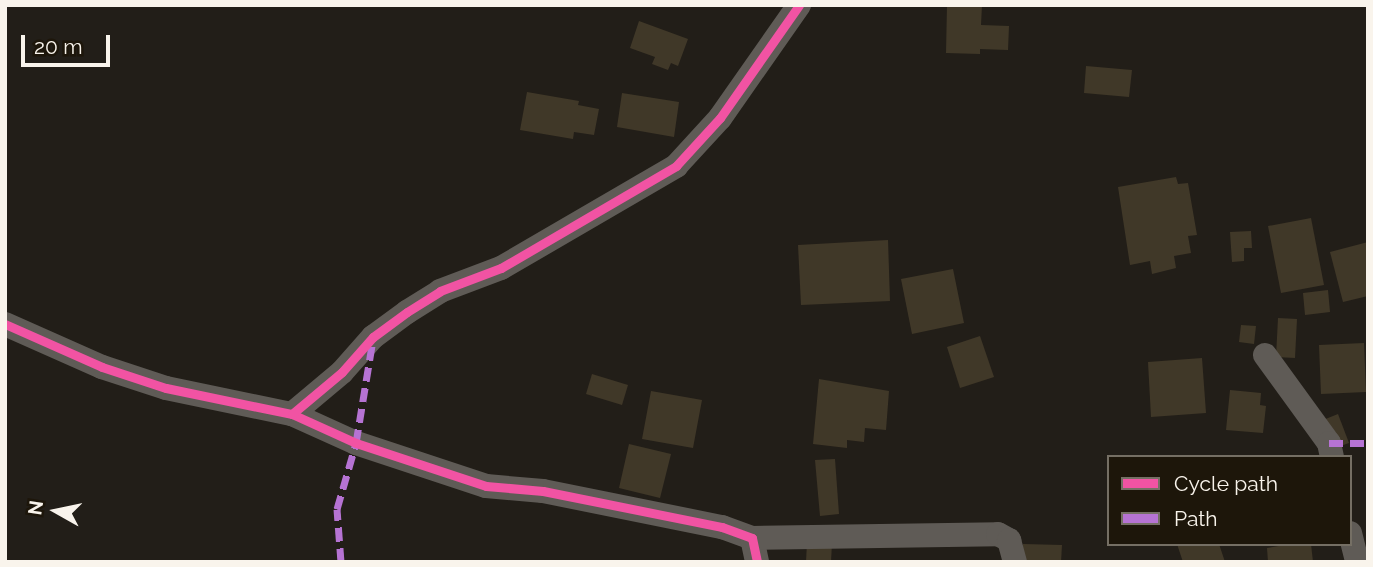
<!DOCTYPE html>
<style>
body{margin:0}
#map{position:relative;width:1373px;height:567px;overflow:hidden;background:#221e18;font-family:Raleway,sans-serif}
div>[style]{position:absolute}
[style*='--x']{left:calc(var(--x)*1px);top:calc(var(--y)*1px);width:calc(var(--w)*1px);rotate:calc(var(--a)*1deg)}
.building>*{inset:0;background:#403828}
.street>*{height:24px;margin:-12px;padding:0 12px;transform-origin:12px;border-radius:12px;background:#5f5b56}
.quiet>*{height:7px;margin-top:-3.5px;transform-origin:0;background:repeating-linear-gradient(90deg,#b673d3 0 14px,transparent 0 21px)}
.cycleway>*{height:9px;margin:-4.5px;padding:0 4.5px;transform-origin:4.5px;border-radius:4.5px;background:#f153a3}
span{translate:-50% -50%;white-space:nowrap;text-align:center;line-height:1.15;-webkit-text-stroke:7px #1d160a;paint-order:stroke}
.frame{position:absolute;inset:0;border:7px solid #f9f4ec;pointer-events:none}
.legend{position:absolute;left:1107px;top:455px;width:245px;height:91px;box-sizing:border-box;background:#1d160a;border:2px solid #756f64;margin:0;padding:9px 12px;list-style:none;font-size:21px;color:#f9f4ec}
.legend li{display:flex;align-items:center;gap:14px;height:35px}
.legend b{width:35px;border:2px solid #756f64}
.north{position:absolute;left:21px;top:476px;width:70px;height:70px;-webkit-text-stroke:5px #1d160a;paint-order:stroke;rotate:279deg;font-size:19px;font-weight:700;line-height:28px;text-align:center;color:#f9f4ec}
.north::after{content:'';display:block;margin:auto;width:24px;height:32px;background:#f9f4ec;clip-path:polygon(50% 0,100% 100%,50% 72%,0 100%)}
.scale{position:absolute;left:21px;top:35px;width:89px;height:32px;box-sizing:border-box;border:4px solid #f9f4ec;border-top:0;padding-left:9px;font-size:21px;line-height:24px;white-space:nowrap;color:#f9f4ec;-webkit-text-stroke:5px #1d160a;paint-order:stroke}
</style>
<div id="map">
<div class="building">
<div style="clip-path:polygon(947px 5px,982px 5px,981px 25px,1009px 26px,1008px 50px,980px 49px,980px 54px,946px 53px)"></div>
<div style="clip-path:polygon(639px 21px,688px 39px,678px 66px,671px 63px,668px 70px,652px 64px,655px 57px,630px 48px)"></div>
<div style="clip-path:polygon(1086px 66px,1132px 70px,1129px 97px,1084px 93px)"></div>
<div style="clip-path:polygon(527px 92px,579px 101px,578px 105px,599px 109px,594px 135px,574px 132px,573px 139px,520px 130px)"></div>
<div style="clip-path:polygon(622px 93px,679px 102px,674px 137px,617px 127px)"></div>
<div style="clip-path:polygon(1176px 177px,1178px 184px,1188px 183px,1197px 235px,1188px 236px,1191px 253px,1174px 256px,1176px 268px,1152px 274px,1150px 261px,1130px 265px,1118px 187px)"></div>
<div style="clip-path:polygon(1311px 218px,1324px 285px,1281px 293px,1268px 226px)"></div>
<div style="clip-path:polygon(1251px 231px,1252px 248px,1244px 248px,1244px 261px,1232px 262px,1230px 232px)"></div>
<div style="clip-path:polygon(888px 240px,890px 301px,801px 305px,798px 245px)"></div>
<div style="clip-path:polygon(1368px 242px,1368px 296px,1343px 302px,1330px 252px)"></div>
<div style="clip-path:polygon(953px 269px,964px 323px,912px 334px,901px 279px)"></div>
<div style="clip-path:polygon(1328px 290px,1330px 312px,1305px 315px,1303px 293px)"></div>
<div style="clip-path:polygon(1278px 318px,1297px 319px,1295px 358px,1276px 357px)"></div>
<div style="clip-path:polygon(1241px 325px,1256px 326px,1254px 344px,1239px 342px)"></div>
<div style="clip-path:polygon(980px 336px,994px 377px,960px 388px,947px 347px)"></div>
<div style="clip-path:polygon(1364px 343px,1366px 392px,1321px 394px,1319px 345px)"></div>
<div style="clip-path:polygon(1202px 358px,1206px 413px,1151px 417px,1148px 362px)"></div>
<div style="clip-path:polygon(592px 374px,628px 385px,622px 405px,586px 394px)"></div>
<div style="clip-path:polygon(819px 379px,889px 391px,886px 430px,865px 428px,864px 442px,847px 440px,847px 448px,813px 444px)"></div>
<div style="clip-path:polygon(1230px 390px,1261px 393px,1260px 405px,1266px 406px,1263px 433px,1226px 430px)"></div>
<div style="clip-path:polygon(651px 391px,702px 400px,693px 448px,642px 439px)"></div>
<div style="clip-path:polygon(1338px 414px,1349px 443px,1335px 448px,1323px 420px)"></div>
<div style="clip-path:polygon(629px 444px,671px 454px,660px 498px,619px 488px)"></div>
<div style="clip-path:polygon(835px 459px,839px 514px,820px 516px,815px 460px)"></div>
<div style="clip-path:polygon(807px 542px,832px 543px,831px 562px,806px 562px)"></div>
<div style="clip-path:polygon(1023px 544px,1062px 545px,1061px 562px,1022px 562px)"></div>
<div style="clip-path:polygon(1177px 544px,1219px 544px,1225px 562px,1183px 562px)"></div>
<div style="clip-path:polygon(1290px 544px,1311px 544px,1313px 562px,1268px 562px,1267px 548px)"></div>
</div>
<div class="street">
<div style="--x:5;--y:324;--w:106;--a:23.9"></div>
<div style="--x:102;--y:367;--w:67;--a:18.2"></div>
<div style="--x:166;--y:388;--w:129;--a:11.7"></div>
<div style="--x:292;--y:414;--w:70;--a:24.4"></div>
<div style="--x:356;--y:443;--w:137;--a:18.3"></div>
<div style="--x:486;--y:486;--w:57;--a:5"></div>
<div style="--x:543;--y:491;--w:183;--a:11.4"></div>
<div style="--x:722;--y:527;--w:32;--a:20"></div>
<div style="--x:752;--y:538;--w:25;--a:78"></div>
<div style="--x:1265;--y:355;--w:109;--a:54"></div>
<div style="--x:1329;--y:443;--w:14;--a:78"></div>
<div style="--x:292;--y:414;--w:65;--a:-40"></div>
<div style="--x:342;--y:372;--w:47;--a:-48.5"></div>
<div style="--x:373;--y:337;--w:42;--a:-36.3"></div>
<div style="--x:407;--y:312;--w:39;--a:-32"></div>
<div style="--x:440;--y:291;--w:65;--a:-20.7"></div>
<div style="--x:501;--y:268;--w:203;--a:-30.2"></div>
<div style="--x:676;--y:166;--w:65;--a:-47.5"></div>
<div style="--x:720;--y:118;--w:138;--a:-55"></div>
<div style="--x:1350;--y:533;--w:30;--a:76"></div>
<div style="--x:752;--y:538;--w:246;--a:-0.9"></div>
<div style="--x:998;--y:534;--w:13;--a:29"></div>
<div style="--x:1009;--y:540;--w:23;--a:75"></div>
</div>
<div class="quiet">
<div style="--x:1329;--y:443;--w:39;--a:0"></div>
<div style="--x:341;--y:562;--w:53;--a:-94.3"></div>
<div style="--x:337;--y:509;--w:69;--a:-73.9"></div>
<div style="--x:356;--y:443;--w:105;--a:-80.7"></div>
</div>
<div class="cycleway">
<div style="--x:5;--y:324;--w:106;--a:23.9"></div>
<div style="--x:102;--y:367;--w:67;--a:18.2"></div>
<div style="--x:166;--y:388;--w:129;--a:11.7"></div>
<div style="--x:292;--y:414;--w:70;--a:24.4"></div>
<div style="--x:356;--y:443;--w:137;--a:18.3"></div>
<div style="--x:486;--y:486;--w:57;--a:5"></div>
<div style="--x:543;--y:491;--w:183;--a:11.4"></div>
<div style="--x:722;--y:527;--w:32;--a:20"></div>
<div style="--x:752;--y:538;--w:25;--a:78"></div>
<div style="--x:292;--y:414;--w:65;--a:-40"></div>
<div style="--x:342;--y:372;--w:47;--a:-48.5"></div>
<div style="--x:373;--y:337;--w:42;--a:-36.3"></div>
<div style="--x:407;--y:312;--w:39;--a:-32"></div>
<div style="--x:440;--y:291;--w:65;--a:-20.7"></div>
<div style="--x:501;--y:268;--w:203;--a:-30.2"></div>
<div style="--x:676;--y:166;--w:65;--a:-47.5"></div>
<div style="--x:720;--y:118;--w:138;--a:-55"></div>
</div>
<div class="frame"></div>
<ul class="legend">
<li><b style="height:9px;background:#f153a3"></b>Cycle path</li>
<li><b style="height:9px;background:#b673d3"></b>Path</li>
</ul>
<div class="north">N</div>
<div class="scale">20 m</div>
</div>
